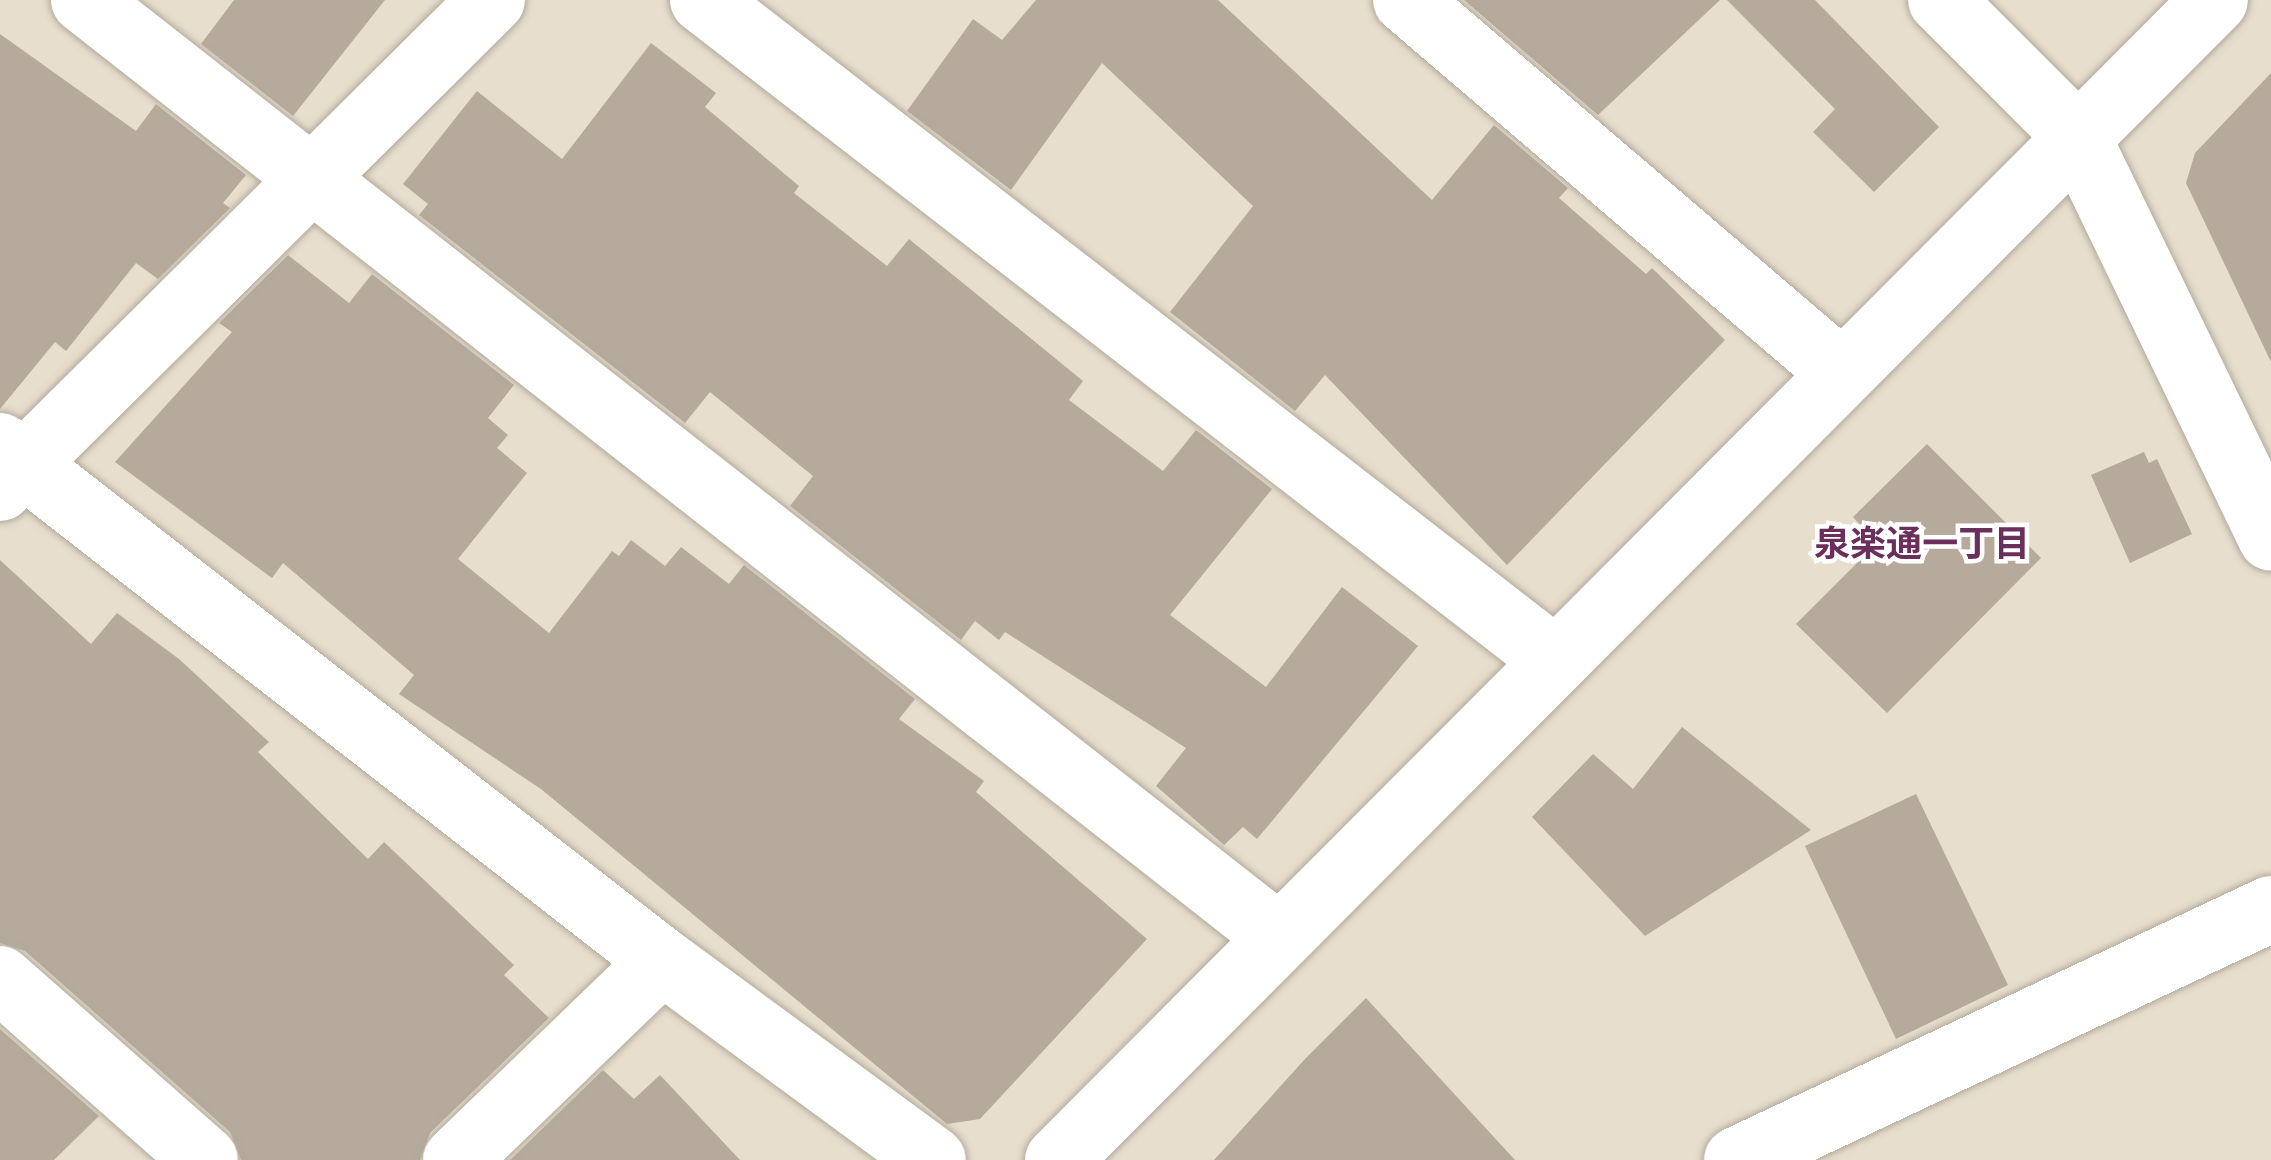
<!DOCTYPE html>
<meta charset="utf-8">
<style>
body{margin:0}
#map{position:relative;width:2271px;height:1160px;overflow:hidden;background:#e7dece;font-family:"Crimson Pro","Noto Sans JP",serif}
div>[style]{position:absolute}
[style*='--x']{left:calc(var(--x)*1px);top:calc(var(--y)*1px);width:calc(var(--w)*1px);rotate:calc(var(--a)*1deg)}
.building>*{inset:0;background:#b5aa9c}
.roads{filter:drop-shadow(0 0 3px #b2aa9b) drop-shadow(0 0 3px #b2aa9b)}
.minor>*{height:66px;margin:-33px;padding:0 33px;transform-origin:33px;border-radius:33px;background:#fff}
.tertiary>*{height:66px;margin:-33px;padding:0 33px;transform-origin:33px;border-radius:33px;background:#fff}
span{translate:-50% -50%;white-space:nowrap;text-align:center;line-height:1.15;-webkit-text-stroke:9px #fff;paint-order:stroke}
.neighbourhood-label{font-size:36px;color:#6a305b;font-weight:700}
</style>
<div id="map">
<div class="building">
<div style="clip-path:polygon(234px 0,385px 0,293px 116px,201px 44px)"></div>
<div style="clip-path:polygon(1036px 0,1218px 0,1432px 200px,1494px 125px,1568px 188px,1559px 198px,1646px 274px,1652px 268px,1725px 340px,1507px 565px,1325px 375px,1295px 411px,1170px 312px,1253px 206px,1102px 63px,1011px 190px,907px 111px,973px 19px,1002px 40px)"></div>
<div style="clip-path:polygon(1464px 0,1720px 0,1598px 115px)"></div>
<div style="clip-path:polygon(1727px 0,1815px 0,1939px 127px,1874px 192px,1813px 132px,1835px 109px)"></div>
<div style="clip-path:polygon(0 34px,136px 131px,156px 104px,246px 175px,223px 203px,230px 208px,158px 279px,136px 263px,66px 351px,55px 342px,0 409px)"></div>
<div style="clip-path:polygon(651px 43px,716px 93px,705px 107px,799px 186px,794px 193px,887px 266px,909px 239px,1083px 381px,1069px 400px,1163px 471px,1196px 430px,1272px 489px,1170px 615px,1266px 687px,1342px 587px,1418px 646px,1257px 839px,1243px 827px,1224px 845px,1156px 786px,1186px 748px,1005px 632px,999px 640px,975px 621px,961px 640px,790px 506px,813px 476px,710px 392px,685px 423px,419px 215px,428px 204px,403px 184px,477px 91px,562px 159px)"></div>
<div style="clip-path:polygon(2271px 73px,2271px 362px,2186px 183px,2195px 153px)"></div>
<div style="clip-path:polygon(288px 255px,349px 303px,372px 274px,514px 385px,488px 418px,508px 435px,497px 448px,527px 473px,458px 559px,549px 633px,612px 551px,619px 556px,631px 540px,665px 566px,681px 547px,729px 584px,744px 565px,915px 699px,899px 719px,984px 781px,976px 792px,1147px 939px,980px 1119px,947px 1124px,541px 789px,399px 694px,414px 675px,283px 563px,272px 578px,115px 462px,232px 332px,219px 323px)"></div>
<div style="clip-path:polygon(1927px 444px,2041px 558px,1887px 713px,1796px 624px,1877px 543px,1853px 517px)"></div>
<div style="clip-path:polygon(2144px 452px,2149px 463px,2157px 459px,2192px 534px,2130px 563px,2091px 475px)"></div>
<div style="clip-path:polygon(0 560px,91px 644px,117px 613px,179px 659px,269px 742px,258px 752px,368px 859px,384px 842px,514px 965px,504px 975px,549px 1018px,430px 1133px,420px 1160px,241px 1160px,230px 1132px,25px 951px,0 943px)"></div>
<div style="clip-path:polygon(1682px 727px,1811px 830px,1645px 936px,1532px 817px,1593px 754px,1633px 789px)"></div>
<div style="clip-path:polygon(1916px 794px,2008px 985px,1896px 1039px,1805px 846px)"></div>
<div style="clip-path:polygon(1366px 998px,1515px 1160px,1214px 1160px,1305px 1059px)"></div>
<div style="clip-path:polygon(0 1029px,99px 1116px,54px 1160px,0 1160px)"></div>
<div style="clip-path:polygon(603px 1070px,634px 1099px,660px 1075px,740px 1160px,510px 1160px)"></div>
</div>
<div class="roads">
<div class="minor">
<div style="--x:84;--y:0;--w:1519;--a:38.1"></div>
<div style="--x:703;--y:0;--w:1078;--a:37.76"></div>
<div style="--x:1406;--y:0;--w:574;--a:40.55"></div>
<div style="--x:0;--y:488;--w:693;--a:-44.77"></div>
<div style="--x:0;--y:979;--w:273;--a:41.4"></div>
<div style="--x:456;--y:1160;--w:286;--a:-44"></div>
<div style="--x:1737;--y:1160;--w:590;--a:-25.18"></div>
</div>
<div class="tertiary">
<div style="--x:1941;--y:0;--w:192;--a:45"></div>
<div style="--x:2077;--y:136;--w:446;--a:64.2"></div>
<div style="--x:0;--y:446;--w:839;--a:37.88"></div>
<div style="--x:662;--y:961;--w:336;--a:36.3"></div>
<div style="--x:1058;--y:1160;--w:1638;--a:-45.07"></div>
</div>
</div>
<div class="neighbourhood-label">
<span style="left:1922px;top:545px">泉楽通一丁目</span>
</div>
</div>
